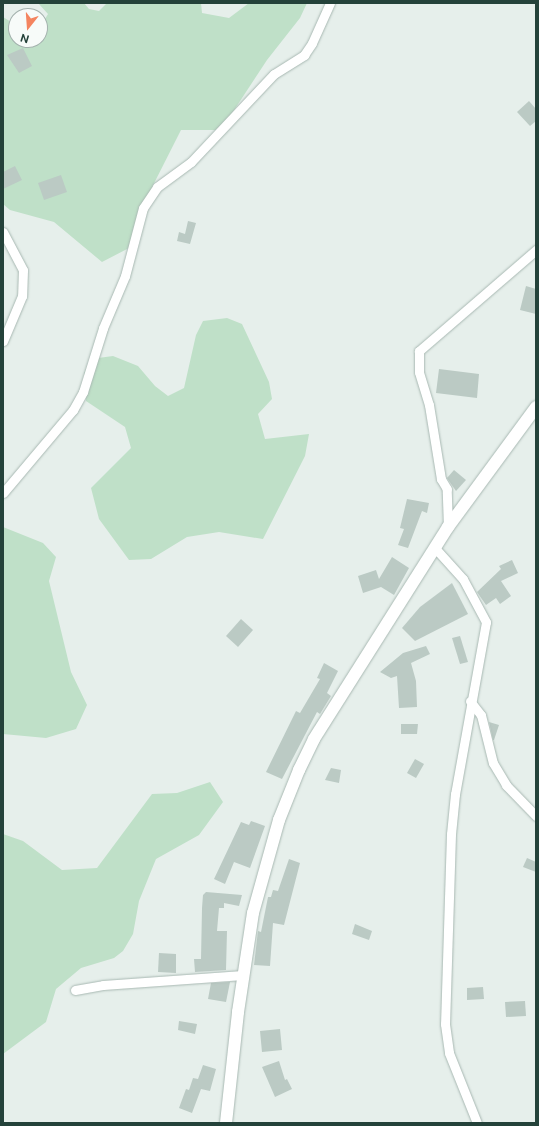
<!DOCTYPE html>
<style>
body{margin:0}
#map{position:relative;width:539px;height:1126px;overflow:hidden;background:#e6efeb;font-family:"Public Sans",sans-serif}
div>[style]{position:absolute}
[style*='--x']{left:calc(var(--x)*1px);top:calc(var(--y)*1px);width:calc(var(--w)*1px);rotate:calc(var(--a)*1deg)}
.green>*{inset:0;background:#bfe0c8}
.building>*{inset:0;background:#bbcac4}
.roads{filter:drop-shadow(0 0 1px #a8b8b2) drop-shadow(0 0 1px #a8b8b2)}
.street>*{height:9px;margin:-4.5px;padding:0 4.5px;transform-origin:4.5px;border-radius:4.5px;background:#fff}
.secondary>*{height:12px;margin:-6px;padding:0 6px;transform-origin:6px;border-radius:6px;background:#fff}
span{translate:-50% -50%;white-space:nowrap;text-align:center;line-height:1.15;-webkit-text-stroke:3.5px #f7fbf9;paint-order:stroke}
.frame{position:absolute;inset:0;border:4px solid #24423a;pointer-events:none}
.north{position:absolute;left:8px;top:8px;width:40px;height:40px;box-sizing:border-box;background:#f7fbf9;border:1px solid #a3b1ad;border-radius:50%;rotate:197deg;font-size:11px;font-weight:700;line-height:16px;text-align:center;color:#24423a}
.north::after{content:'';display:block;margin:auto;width:14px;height:18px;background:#f4845f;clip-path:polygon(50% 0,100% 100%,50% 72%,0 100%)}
</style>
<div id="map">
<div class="green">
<div style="clip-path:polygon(38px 3px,84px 3px,89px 9px,99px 11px,107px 3px,201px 3px,202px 13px,229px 18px,249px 3px,307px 3px,300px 18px,267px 60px,221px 130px,181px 130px,140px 211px,129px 248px,102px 262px,54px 222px,10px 210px,3px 204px,3px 17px,16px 25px,16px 40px,40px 40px,40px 27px,48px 14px)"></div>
<div style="clip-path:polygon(227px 318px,242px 324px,269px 382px,272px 399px,258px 414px,265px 439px,309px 434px,305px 456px,263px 539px,219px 532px,187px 537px,151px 559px,129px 560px,99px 519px,91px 488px,131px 448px,125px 427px,86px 401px,84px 373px,91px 359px,113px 356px,138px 366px,155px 386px,168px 396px,184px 388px,196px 335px,203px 321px)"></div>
<div style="clip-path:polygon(3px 527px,43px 543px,56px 557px,49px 581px,71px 672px,87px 705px,76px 729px,46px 738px,3px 734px)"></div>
<div style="clip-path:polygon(210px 782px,223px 802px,199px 835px,156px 859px,139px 901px,133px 934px,123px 951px,114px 958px,81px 968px,56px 989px,46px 1022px,3px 1054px,3px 834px,23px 841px,62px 870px,97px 868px,152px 794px,177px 793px)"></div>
</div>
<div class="building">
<div style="clip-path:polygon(23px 48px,32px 66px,19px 73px,7px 55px)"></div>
<div style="clip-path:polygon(529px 101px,536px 109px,536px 121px,530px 126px,517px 112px)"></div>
<div style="clip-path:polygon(15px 166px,22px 180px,3px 189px,3px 172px)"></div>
<div style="clip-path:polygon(61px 175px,67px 192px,44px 200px,38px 183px)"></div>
<div style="clip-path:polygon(188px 221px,196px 223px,190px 244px,177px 241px,179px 232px,185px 234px)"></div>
<div style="clip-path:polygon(526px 286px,536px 289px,536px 314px,520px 310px)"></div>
<div style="clip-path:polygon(439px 369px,479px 374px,477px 398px,436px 393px)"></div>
<div style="clip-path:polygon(454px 470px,466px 480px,456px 491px,447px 478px)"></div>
<div style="clip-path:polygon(407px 499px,429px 503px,427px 513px,422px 511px,408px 548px,398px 545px,404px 529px,400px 528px)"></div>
<div style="clip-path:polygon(392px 557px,409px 568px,394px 595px,381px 587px,363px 593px,358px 576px,376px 570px,379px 579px)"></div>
<div style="clip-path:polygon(512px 560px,518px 573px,501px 581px,511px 596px,500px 604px,496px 598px,486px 605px,477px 592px,501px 569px,499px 566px)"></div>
<div style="clip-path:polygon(452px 583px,468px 614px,415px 641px,402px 628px,420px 607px)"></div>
<div style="clip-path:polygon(241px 619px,253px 630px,238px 647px,226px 636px)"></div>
<div style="clip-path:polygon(460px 636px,468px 662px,460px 664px,452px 638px)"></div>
<div style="clip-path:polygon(426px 646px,430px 654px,411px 663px,416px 681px,417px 707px,399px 708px,397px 676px,391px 678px,380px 672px,403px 653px)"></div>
<div style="clip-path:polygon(324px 663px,338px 671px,327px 693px,331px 696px,320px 714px,317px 712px,282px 779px,266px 772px,296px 711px,300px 713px,320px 679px,317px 678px)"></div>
<div style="clip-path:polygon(489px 722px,499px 725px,494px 740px,493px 740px)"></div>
<div style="clip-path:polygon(401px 724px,418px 724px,417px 734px,401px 734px)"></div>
<div style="clip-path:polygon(415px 759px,424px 764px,416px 778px,407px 773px)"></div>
<div style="clip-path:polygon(331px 768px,341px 770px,339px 783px,325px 780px)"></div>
<div style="clip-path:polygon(251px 821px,265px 826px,250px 868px,234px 862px,225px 884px,214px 879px,241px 822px,249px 825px)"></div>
<div style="clip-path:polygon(527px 858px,536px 862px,536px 872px,523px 867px)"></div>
<div style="clip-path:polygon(289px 859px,300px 863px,284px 925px,273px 923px,270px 966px,254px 965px,258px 931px,261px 932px,268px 897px,271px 897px,273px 890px,278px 891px)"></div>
<div style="clip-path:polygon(206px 892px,242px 895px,239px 906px,224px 903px,224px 908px,219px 908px,217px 931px,227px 931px,226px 970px,195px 972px,194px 959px,201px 959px,202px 908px,203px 895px)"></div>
<div style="clip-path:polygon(355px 924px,372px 931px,369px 940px,352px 934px)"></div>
<div style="clip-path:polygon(159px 953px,176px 954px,176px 973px,158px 972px)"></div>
<div style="clip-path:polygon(230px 982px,226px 1002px,208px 999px,211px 983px)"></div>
<div style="clip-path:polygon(483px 987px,484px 999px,467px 1000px,467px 988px)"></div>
<div style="clip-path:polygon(525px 1001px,526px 1016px,506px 1017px,505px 1002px)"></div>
<div style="clip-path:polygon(179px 1021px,197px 1024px,195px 1034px,178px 1030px)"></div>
<div style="clip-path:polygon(280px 1029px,282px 1050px,262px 1052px,260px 1031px)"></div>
<div style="clip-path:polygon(279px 1061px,285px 1080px,287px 1079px,292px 1089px,275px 1097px,262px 1067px)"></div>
<div style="clip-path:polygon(203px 1065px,216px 1069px,210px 1091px,201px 1089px,192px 1113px,179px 1108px,186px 1089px,189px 1090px,193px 1078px,198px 1079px)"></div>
</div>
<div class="roads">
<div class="street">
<div style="--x:3;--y:232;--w:43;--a:62.2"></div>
<div style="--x:23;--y:270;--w:26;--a:92"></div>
<div style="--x:22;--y:296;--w:49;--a:112.9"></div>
<div style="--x:3;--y:493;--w:109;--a:-49.9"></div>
<div style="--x:73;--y:410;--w:21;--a:-61"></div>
<div style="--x:83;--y:392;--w:67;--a:-72.6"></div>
<div style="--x:103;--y:328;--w:56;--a:-67.1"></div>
<div style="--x:125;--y:276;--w:70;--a:-75.2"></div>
<div style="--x:143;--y:208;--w:25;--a:-56"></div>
<div style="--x:157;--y:187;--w:42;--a:-36.3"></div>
<div style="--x:191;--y:162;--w:121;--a:-46.7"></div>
<div style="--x:274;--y:74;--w:36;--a:-32"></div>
<div style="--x:304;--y:55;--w:14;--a:-56"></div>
<div style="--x:312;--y:43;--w:44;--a:-65.8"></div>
<div style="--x:448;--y:527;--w:38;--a:-92"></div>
<div style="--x:447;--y:489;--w:12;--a:-121"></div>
<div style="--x:441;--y:479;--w:75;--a:-99.2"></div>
<div style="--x:429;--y:405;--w:34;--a:-107"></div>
<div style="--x:419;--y:372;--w:21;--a:-90"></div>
<div style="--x:419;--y:351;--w:155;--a:-40.8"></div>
<div style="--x:435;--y:548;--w:42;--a:47.9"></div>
<div style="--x:463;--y:579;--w:49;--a:61.9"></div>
<div style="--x:486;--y:622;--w:175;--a:100.2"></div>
<div style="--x:455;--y:794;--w:40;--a:95.7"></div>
<div style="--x:451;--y:834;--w:190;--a:91.8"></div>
<div style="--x:445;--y:1024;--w:29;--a:82"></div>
<div style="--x:449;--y:1053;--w:75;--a:68.2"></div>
<div style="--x:470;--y:701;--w:18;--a:52"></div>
<div style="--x:481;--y:715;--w:49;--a:76"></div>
<div style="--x:493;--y:763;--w:26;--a:59"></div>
<div style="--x:506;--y:785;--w:43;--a:45.9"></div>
<div style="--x:75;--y:990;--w:28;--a:-10"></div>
<div style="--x:103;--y:985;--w:140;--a:-4.1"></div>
</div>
<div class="secondary">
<div style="--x:226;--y:1123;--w:112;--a:-83.8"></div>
<div style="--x:238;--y:1012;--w:100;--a:-81.4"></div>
<div style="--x:253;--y:913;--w:97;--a:-74.4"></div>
<div style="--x:279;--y:820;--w:54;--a:-68.2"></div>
<div style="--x:299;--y:770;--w:34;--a:-64"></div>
<div style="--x:314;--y:739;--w:251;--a:-57.7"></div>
<div style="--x:448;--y:527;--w:149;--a:-53.7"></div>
</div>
</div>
<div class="frame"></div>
<div class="north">N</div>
</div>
